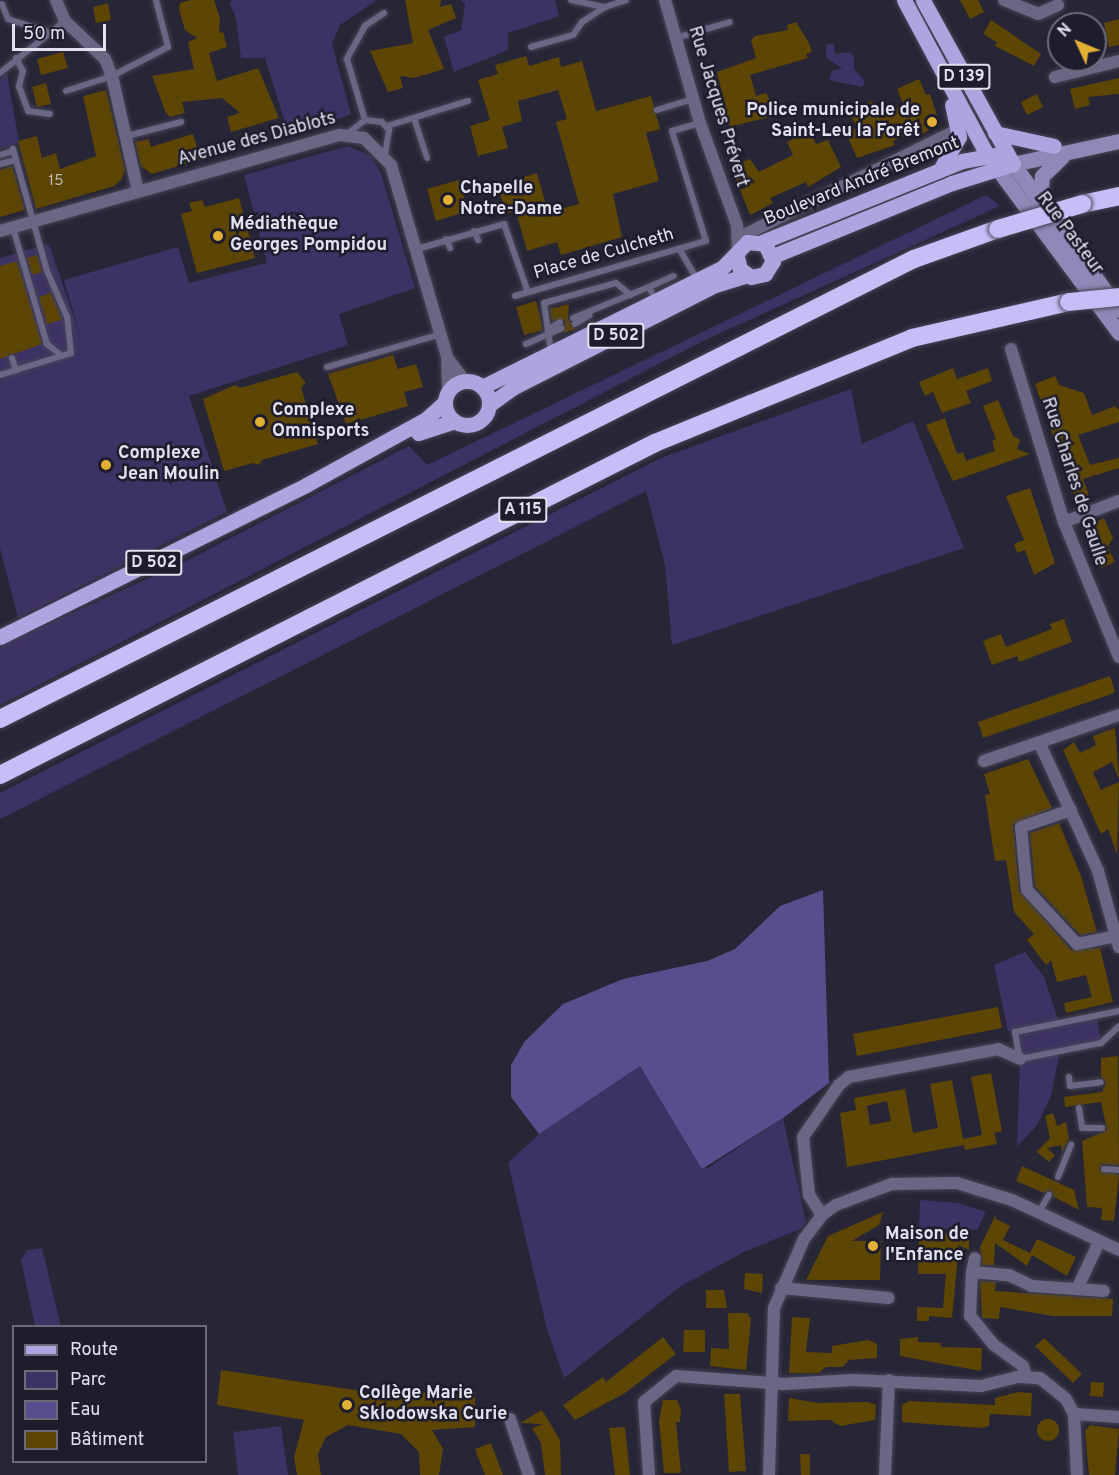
<!DOCTYPE html>
<meta charset="utf-8">
<style>
body{margin:0}
#map{position:relative;width:1119px;height:1475px;overflow:hidden;background:#282537;font-family:Overpass,sans-serif}
div>[style]{position:absolute}
[style*='--x']{left:calc(var(--x)*1px);top:calc(var(--y)*1px);width:calc(var(--w)*1px);rotate:calc(var(--a)*1deg)}
.green>*{inset:0;background:#3d3264}
.water>*{inset:0;background:#5a4d8d}
.building>*{inset:0;background:#5d4503}
.round{border-radius:50%}
.roads{filter:drop-shadow(0 0 2px #464354) drop-shadow(0 0 2px #464354)}
.lane>*{height:6px;margin:-3px;padding:0 3px;transform-origin:3px;border-radius:3px;background:#6b6683}
.street>*{height:12px;margin:-6px;padding:0 6px;transform-origin:6px;border-radius:6px;background:#6b6683}
.secondary>*{height:15px;margin:-7.5px;padding:0 7.5px;transform-origin:7.5px;border-radius:7.5px;background:#9089b7}
.primary>*{height:15px;margin:-7.5px;padding:0 7.5px;transform-origin:7.5px;border-radius:7.5px;background:#ada4e0}
.primary>.ring{margin:-7.5px;padding:0;box-sizing:content-box;background:none;border:15px solid #ada4e0;border-radius:50%}
.highway>*{height:18px;margin:-9px;padding:0 9px;transform-origin:9px;border-radius:9px;background:#c7bef8}
.bridges{filter:drop-shadow(0 0 2px #464354) drop-shadow(0 0 2px #464354)}
.highway-bridge>*{height:18px;margin:-9px;padding:0 9px;transform-origin:9px;border-radius:9px;background:#c7bef8}
.dots>*{width:16px;height:16px;translate:-50% -50%;box-sizing:border-box;border:3px solid #1f1c2d;border-radius:50%}
span{translate:-50% -50%;white-space:nowrap;text-align:center;line-height:1.15;-webkit-text-stroke:5px #1f1c2d;paint-order:stroke}
.number-label{font-size:15px;color:#c1bab2}
.number-label span{-webkit-text-stroke-width:0}
.shield-label span{padding:2px 4px;background:#1f1c2d;border:2px solid;border-radius:4px;-webkit-text-stroke-width:0}
.shield-label{font-size:16px;color:#e2e1ed;font-weight:700}
.street-label{font-size:18px;color:#e2e1ed}
.poi-label{font-size:18px;color:#e2e1ed;font-weight:700}
.right{translate:-100% -50%;text-align:right}
.left{translate:0 -50%;text-align:left}
.legend{position:absolute;left:12px;top:1325px;width:195px;height:138px;box-sizing:border-box;background:#1f1c2d;border:2px solid #6d6b7a;margin:0;padding:8px 10px;list-style:none;font-size:18px;color:#e2e1ed}
.legend li{display:flex;align-items:center;gap:12px;height:30px}
.legend b{width:30px;border:2px solid #6d6b7a}
.north{position:absolute;left:1047px;top:12px;width:60px;height:60px;box-sizing:border-box;background:#1f1c2d;border:2px solid #6d6b7a;border-radius:50%;rotate:314deg;font-size:16px;font-weight:700;line-height:24px;text-align:center;color:#e2e1ed}
.north::after{content:'';display:block;margin:auto;width:21px;height:27px;background:#e1af34;clip-path:polygon(50% 0,100% 100%,50% 72%,0 100%)}
.scale{position:absolute;left:12px;top:24px;width:94px;height:27px;box-sizing:border-box;border:3px solid #e2e1ed;border-top:0;padding-left:8px;font-size:18px;line-height:21px;white-space:nowrap;color:#e2e1ed;-webkit-text-stroke:4px #1f1c2d;paint-order:stroke}
</style>
<div id="map">
<div class="green">
<div style="clip-path:polygon(235px 0,377px 0,340px 25px,332px 44px,351px 114px,290px 138px,265px 58px,241px 58px,236px 18px,229px 2px)"></div>
<div style="clip-path:polygon(460px 0,555px 0,559px 16px,508px 33px,508px 50px,454px 72px,444px 37px,461px 30px,465px 4px)"></div>
<div style="clip-path:polygon(834px 43px,835px 54px,850px 52px,854px 57px,854px 69px,865px 81px,862px 87px,829px 80px,832px 71px,842px 68px,826px 58px,826px 45px)"></div>
<div style="clip-path:polygon(7px 73px,19px 143px,0 149px,0 79px)"></div>
<div style="clip-path:polygon(348px 146px,371px 156px,381px 173px,415px 288px,339px 314px,348px 345px,189px 396px,227px 512px,18px 618px,0 548px,0 258px,49px 244px,81px 338px,64px 280px,178px 247px,189px 283px,267px 263px,244px 175px)"></div>
<div style="clip-path:polygon(986px 195px,1000px 206px,703px 341px,0 705px,0 646px,184px 562px,409px 446px,427px 465px)"></div>
<div style="clip-path:polygon(851px 389px,862px 444px,913px 421px,964px 548px,672px 645px,665px 565px,646px 491px,0 819px,0 793px,661px 458px)"></div>
<div style="clip-path:polygon(1025px 952px,1044px 977px,1059px 1023px,1097px 1016px,1101px 1043px,1060px 1051px,1051px 1096px,1037px 1125px,1017px 1147px,1020px 1059px,1015px 1032px,1008px 1031px,994px 965px)"></div>
<div style="clip-path:polygon(640px 1066px,706px 1169px,783px 1118px,806px 1222px,802px 1228px,744px 1252px,681px 1286px,564px 1378px,547px 1329px,508px 1163px,539px 1134px)"></div>
<div style="clip-path:polygon(920px 1200px,958px 1203px,986px 1212px,977px 1230px,919px 1228px)"></div>
<div style="clip-path:polygon(42px 1248px,61px 1326px,35px 1326px,21px 1260px,27px 1250px)"></div>
<div style="clip-path:polygon(281px 1426px,288px 1475px,238px 1475px,233px 1432px)"></div>
</div>
<div class="water">
<div style="clip-path:polygon(823px 890px,829px 1083px,783px 1118px,702px 1169px,640px 1066px,539px 1134px,511px 1097px,511px 1065px,525px 1041px,563px 1004px,623px 979px,707px 961px,735px 949px,780px 906px)"></div>
</div>
<div class="building">
<div style="clip-path:polygon(191px 0,214px 0,220px 18px,219px 33px,223px 32px,227px 47px,209px 53px,217px 81px,258px 68px,279px 118px,231px 132px,227px 117px,240px 113px,222px 98px,182px 102px,185px 113px,170px 117px,166px 113px,152px 76px,194px 69px,188px 42px,197px 38px,185px 30px,179px 9px,180px 3px)"></div>
<div style="clip-path:polygon(405px 0,441px 0,440px 7px,451px 4px,456px 18px,428px 30px,444px 69px,414px 78px,400px 76px,403px 88px,388px 92px,370px 51px,413px 43px)"></div>
<div style="clip-path:polygon(960px 0,978px 0,984px 12px,970px 19px)"></div>
<div style="clip-path:polygon(108px 3px,111px 20px,96px 23px,93px 7px)"></div>
<div style="clip-path:polygon(1119px 19px,1119px 45px,1109px 47px,1104px 23px)"></div>
<div style="clip-path:polygon(991px 20px,1041px 54px,1034px 66px,995px 46px,997px 42px,983px 34px)"></div>
<div style="clip-path:polygon(796px 22px,809px 43px,812px 52px,806px 54px,808px 58px,750px 75px,756px 96px,766px 93px,777px 115px,730px 127px,717px 72px,756px 58px,751px 40px,755px 36px,788px 30px,787px 25px)"></div>
<div style="clip-path:polygon(63px 52px,68px 68px,41px 75px,37px 59px)"></div>
<div style="clip-path:polygon(526px 56px,529px 66px,559px 57px,561px 67px,582px 61px,596px 111px,651px 96px,660px 129px,646px 133px,659px 181px,613px 194px,622px 237px,561px 255px,557px 242px,527px 251px,516px 211px,506px 214px,500px 194px,510px 191px,507px 182px,537px 173px,548px 212px,579px 204px,556px 122px,567px 119px,558px 90px,518px 101px,522px 121px,502px 127px,508px 148px,478px 156px,470px 126px,490px 120px,478px 80px,498px 74px,495px 65px)"></div>
<div style="clip-path:polygon(1119px 78px,1119px 94px,1088px 97px,1090px 105px,1075px 109px,1070px 89px)"></div>
<div style="clip-path:polygon(919px 79px,926px 95px,930px 94px,940px 125px,919px 135px,917px 130px,893px 141px,895px 145px,857px 158px,846px 133px,857px 128px,850px 113px,872px 101px,879px 114px,888px 113px,903px 104px,897px 89px)"></div>
<div style="clip-path:polygon(46px 83px,51px 104px,37px 107px,32px 87px)"></div>
<div style="clip-path:polygon(106px 90px,125px 170px,121px 180px,114px 186px,36px 209px,18px 141px,37px 136px,42px 158px,56px 153px,60px 169px,96px 156px,83px 96px)"></div>
<div style="clip-path:polygon(1037px 94px,1043px 107px,1027px 115px,1021px 102px)"></div>
<div style="clip-path:polygon(810px 131px,816px 144px,828px 140px,841px 167px,808px 187px,806px 182px,770px 198px,773px 203px,750px 215px,731px 167px,750px 159px,759px 172px,793px 155px,787px 142px)"></div>
<div style="clip-path:polygon(193px 134px,201px 159px,152px 174px,141px 166px,135px 142px,149px 139px,151px 147px)"></div>
<div style="clip-path:polygon(12px 166px,25px 210px,0 217px,0 170px)"></div>
<div style="clip-path:polygon(459px 180px,468px 211px,436px 221px,427px 189px)"></div>
<div style="clip-path:polygon(239px 198px,255px 258px,197px 273px,181px 214px,192px 211px,189px 203px,202px 200px,205px 207px)"></div>
<div style="clip-path:polygon(37px 255px,42px 272px,32px 275px,27px 258px)"></div>
<div style="clip-path:polygon(17px 261px,42px 344px,0 359px,0 266px)"></div>
<div style="clip-path:polygon(51px 293px,62px 320px,47px 324px,39px 297px)"></div>
<div style="clip-path:polygon(536px 301px,543px 330px,524px 335px,516px 307px)"></div>
<div style="clip-path:polygon(569px 304px,568px 319px,576px 329px,564px 333px,565px 320px,552px 321px,550px 309px)"></div>
<div style="clip-path:polygon(393px 355px,398px 369px,416px 364px,423px 387px,404px 392px,408px 406px,346px 424px,328px 374px)"></div>
<div style="clip-path:polygon(953px 368px,957px 379px,988px 368px,992px 381px,966px 391px,971px 403px,942px 413px,933px 392px,925px 396px,919px 382px)"></div>
<div style="clip-path:polygon(297px 372px,306px 383px,301px 387px,318px 444px,262px 460px,259px 465px,253px 463px,224px 471px,203px 399px,235px 385px,240px 388px)"></div>
<div style="clip-path:polygon(1055px 376px,1059px 385px,1084px 393px,1092px 415px,1115px 406px,1119px 410px,1119px 422px,1078px 435px,1090px 465px,1119px 458px,1119px 468px,1083px 479px,1089px 495px,1076px 500px,1066px 473px,1075px 470px,1066px 448px,1058px 450px,1035px 384px)"></div>
<div style="clip-path:polygon(998px 400px,1013px 436px,1020px 440px,1017px 449px,1030px 454px,953px 481px,926px 425px,945px 418px,957px 454px,963px 452px,966px 461px,995px 451px,992px 441px,996px 439px,983px 406px)"></div>
<div style="clip-path:polygon(1030px 488px,1055px 563px,1034px 575px,1025px 550px,1017px 553px,1014px 544px,1024px 540px,1006px 496px)"></div>
<div style="clip-path:polygon(1104px 518px,1113px 538px,1108px 547px,1115px 562px,1101px 568px,1087px 526px)"></div>
<div style="clip-path:polygon(1064px 619px,1072px 642px,1019px 662px,1017px 656px,992px 665px,983px 641px,1001px 634px,1006px 647px,1052px 629px,1050px 624px)"></div>
<div style="clip-path:polygon(1110px 676px,1115px 692px,1109px 695px,983px 738px,978px 722px)"></div>
<div style="clip-path:polygon(1115px 728px,1119px 779px,1112px 762px,1093px 772px,1101px 790px,1119px 782px,1117px 855px,1108px 829px,1101px 834px,1063px 750px,1074px 742px,1080px 753px,1096px 745px,1093px 736px)"></div>
<div style="clip-path:polygon(1028px 759px,1052px 808px,1013px 824px,1019px 891px,1071px 950px,1100px 948px,1113px 1002px,1066px 1013px,1064px 1003px,1092px 997px,1086px 975px,1057px 982px,1051px 960px,1046px 965px,1027px 940px,1034px 934px,1014px 912px,1006px 860px,995px 861px,985px 795px,990px 794px,984px 774px)"></div>
<div style="clip-path:polygon(1059px 823px,1081px 876px,1097px 932px,1080px 935px,1035px 886px,1030px 833px)"></div>
<div style="clip-path:polygon(998px 1007px,1002px 1028px,857px 1056px,853px 1034px)"></div>
<div style="clip-path:polygon(1118px 1056px,1119px 1165px,1102px 1164px,1099px 1169px,1119px 1175px,1114px 1221px,1101px 1220px,1102px 1208px,1087px 1207px,1082px 1141px,1107px 1130px,1101px 1102px,1065px 1107px,1064px 1097px,1102px 1092px,1106px 1082px,1101px 1077px,1101px 1058px)"></div>
<div style="clip-path:polygon(evenodd,991px 1073px,1002px 1131px,994px 1133px,997px 1144px,965px 1150px,964px 1145px,847px 1167px,840px 1113px,856px 1110px,854px 1098px,905px 1089px,913px 1133px,938px 1128px,930px 1084px,952px 1080px,963px 1139px,982px 1135px,971px 1077px,991px 1073px,887px 1101px,891px 1121px,870px 1125px,867px 1106px,887px 1101px)"></div>
<div style="clip-path:polygon(1053px 1113px,1057px 1126px,1066px 1122px,1069px 1139px,1062px 1152px,1061px 1145px,1047px 1148px,1055px 1155px,1049px 1162px,1037px 1152px,1050px 1138px,1045px 1116px)"></div>
<div style="clip-path:polygon(1022px 1166px,1074px 1190px,1079px 1210px,1054px 1197px,1051px 1190px,1044px 1193px,1016px 1181px)"></div>
<div style="clip-path:polygon(883px 1212px,879px 1225px,852px 1241px,881px 1241px,880px 1280px,806px 1280px,828px 1236px)"></div>
<div style="clip-path:polygon(996px 1214px,996px 1219px,1010px 1226px,1003px 1240px,1030px 1253px,1037px 1239px,1076px 1257px,1067px 1276px,1032px 1255px,1027px 1266px,995px 1243px,994px 1265px,982px 1265px,980px 1247px)"></div>
<div style="clip-path:polygon(919px 1233px,969px 1234px,969px 1250px,959px 1245px,952px 1318px,929px 1316px,929px 1321px,917px 1321px,917px 1307px,943px 1308px,946px 1274px,918px 1274px)"></div>
<div style="clip-path:polygon(745px 1273px,763px 1274px,762px 1293px,744px 1289px)"></div>
<div style="clip-path:polygon(980px 1281px,996px 1282px,995px 1291px,1113px 1299px,1112px 1316px,1053px 1316px,1000px 1307px,999px 1319px,982px 1318px)"></div>
<div style="clip-path:polygon(706px 1290px,724px 1290px,727px 1308px,706px 1308px)"></div>
<div style="clip-path:polygon(728px 1313px,747px 1313px,751px 1319px,746px 1370px,710px 1366px,711px 1348px,729px 1349px)"></div>
<div style="clip-path:polygon(792px 1317px,810px 1318px,806px 1352px,832px 1353px,832px 1346px,868px 1340px,877px 1344px,877px 1358px,849px 1360px,843px 1367px,826px 1367px,819px 1373px,789px 1373px)"></div>
<div style="clip-path:polygon(684px 1330px,705px 1330px,705px 1352px,683px 1352px)"></div>
<div style="clip-path:polygon(663px 1337px,676px 1354px,625px 1393px,575px 1420px,563px 1405px,603px 1377px,606px 1382px)"></div>
<div style="clip-path:polygon(918px 1337px,918px 1342px,941px 1343px,941px 1347px,982px 1348px,981px 1371px,900px 1356px,900px 1339px)"></div>
<div style="clip-path:polygon(1044px 1338px,1082px 1374px,1073px 1383px,1035px 1346px)"></div>
<div style="clip-path:polygon(221px 1370px,375px 1393px,475px 1392px,475px 1427px,432px 1430px,443px 1449px,439px 1475px,420px 1475px,419px 1452px,401px 1434px,348px 1425px,326px 1437px,318px 1454px,321px 1475px,297px 1475px,294px 1457px,304px 1420px,217px 1405px)"></div>
<div style="clip-path:polygon(1091px 1382px,1104px 1383px,1103px 1397px,1090px 1396px)"></div>
<div style="clip-path:polygon(1018px 1392px,1032px 1393px,1031px 1416px,990px 1414px,989px 1426px,980px 1428px,902px 1422px,902px 1405px,909px 1401px,995px 1405px,995px 1398px)"></div>
<div style="clip-path:polygon(724px 1394px,740px 1394px,746px 1471px,729px 1472px)"></div>
<div style="clip-path:polygon(789px 1398px,818px 1403px,868px 1402px,876px 1405px,875px 1420px,840px 1426px,830px 1420px,788px 1421px)"></div>
<div style="clip-path:polygon(663px 1400px,677px 1400px,681px 1409px,680px 1422px,676px 1422px,681px 1473px,664px 1473px,659px 1421px)"></div>
<div style="clip-path:polygon(542px 1410px,560px 1440px,561px 1475px,545px 1475px,541px 1443px,532px 1428px,543px 1424px,520px 1423px)"></div>
<div class="round" style="left:1037px;top:1419px;width:22px;height:22px"></div>
<div style="clip-path:polygon(1090px 1425px,1119px 1429px,1115px 1475px,1089px 1475px,1085px 1431px)"></div>
<div style="clip-path:polygon(625px 1427px,630px 1475px,615px 1475px,609px 1428px)"></div>
<div style="clip-path:polygon(491px 1443px,503px 1475px,485px 1475px,475px 1449px)"></div>
<div style="clip-path:polygon(800px 1454px,810px 1454px,810px 1475px,801px 1475px)"></div>
</div>
<div class="roads">
<div class="lane">
<div style="--x:571;--y:0;--w:35;--a:12"></div>
<div style="--x:2;--y:4;--w:16;--a:68"></div>
<div style="--x:8;--y:19;--w:40;--a:18"></div>
<div style="--x:384;--y:13;--w:23;--a:146"></div>
<div style="--x:365;--y:26;--w:38;--a:119"></div>
<div style="--x:347;--y:59;--w:64;--a:73.6"></div>
<div style="--x:365;--y:120;--w:17;--a:7"></div>
<div style="--x:382;--y:122;--w:11;--a:49"></div>
<div style="--x:389;--y:130;--w:25;--a:99"></div>
<div style="--x:676;--y:38;--w:56;--a:-16.5"></div>
<div style="--x:531;--y:47;--w:44;--a:-15.9"></div>
<div style="--x:573;--y:35;--w:16;--a:-55"></div>
<div style="--x:582;--y:22;--w:27;--a:-33"></div>
<div style="--x:605;--y:7;--w:22;--a:-18"></div>
<div style="--x:16;--y:58;--w:15;--a:62"></div>
<div style="--x:23;--y:71;--w:16;--a:105"></div>
<div style="--x:19;--y:86;--w:27;--a:70"></div>
<div style="--x:28;--y:111;--w:22;--a:8"></div>
<div style="--x:0;--y:73;--w:83;--a:-38.7"></div>
<div style="--x:66;--y:91;--w:48;--a:-18.1"></div>
<div style="--x:112;--y:76;--w:63;--a:-27.4"></div>
<div style="--x:168;--y:47;--w:49;--a:-104.3"></div>
<div style="--x:657;--y:110;--w:38;--a:-17"></div>
<div style="--x:414;--y:118;--w:42;--a:72"></div>
<div style="--x:387;--y:126;--w:85;--a:-17.2"></div>
<div style="--x:347;--y:134;--w:23;--a:-38"></div>
<div style="--x:127;--y:136;--w:56;--a:-14.5"></div>
<div style="--x:0;--y:155;--w:14;--a:-17"></div>
<div style="--x:0;--y:164;--w:16;--a:-14"></div>
<div style="--x:13;--y:228;--w:121;--a:73.7"></div>
<div style="--x:47;--y:344;--w:19;--a:39"></div>
<div style="--x:474;--y:231;--w:10;--a:66"></div>
<div style="--x:446;--y:239;--w:10;--a:66"></div>
<div style="--x:417;--y:249;--w:91;--a:-16"></div>
<div style="--x:504;--y:224;--w:72;--a:70.6"></div>
<div style="--x:680;--y:250;--w:32;--a:60"></div>
<div style="--x:649;--y:287;--w:27;--a:-24"></div>
<div style="--x:515;--y:296;--w:199;--a:-16.1"></div>
<div style="--x:706;--y:241;--w:115;--a:-107.2"></div>
<div style="--x:672;--y:131;--w:29;--a:-16"></div>
<div style="--x:573;--y:318;--w:82;--a:-22.2"></div>
<div style="--x:649;--y:287;--w:16;--a:63"></div>
<div style="--x:575;--y:324;--w:17;--a:-31"></div>
<div style="--x:549;--y:329;--w:13;--a:-32"></div>
<div style="--x:526;--y:344;--w:39;--a:-24"></div>
<div style="--x:551;--y:352;--w:49;--a:-98.1"></div>
<div style="--x:544;--y:303;--w:75;--a:-15.5"></div>
<div style="--x:616;--y:283;--w:19;--a:39"></div>
<div style="--x:12;--y:358;--w:13;--a:72"></div>
<div style="--x:327;--y:367;--w:119;--a:-16.1"></div>
<div style="--x:0;--y:375;--w:74;--a:-17.2"></div>
<div style="--x:71;--y:353;--w:36;--a:-96"></div>
<div style="--x:67;--y:317;--w:50;--a:-113.5"></div>
<div style="--x:47;--y:271;--w:127;--a:-105.6"></div>
<div style="--x:1119;--y:1011;--w:106;--a:168.6"></div>
<div style="--x:1015;--y:1032;--w:27;--a:80"></div>
<div style="--x:1020;--y:1059;--w:83;--a:-11.2"></div>
<div style="--x:1101;--y:1043;--w:25;--a:-43"></div>
<div style="--x:1069;--y:1077;--w:9;--a:84"></div>
<div style="--x:1070;--y:1086;--w:31;--a:-7"></div>
<div style="--x:1079;--y:1108;--w:20;--a:81"></div>
<div style="--x:1082;--y:1128;--w:20;--a:0"></div>
<div style="--x:1104;--y:1169;--w:15;--a:4"></div>
<div style="--x:1058;--y:1177;--w:35;--a:-68"></div>
<div style="--x:1039;--y:1212;--w:20;--a:-60"></div>
</div>
<div class="street">
<div style="--x:56;--y:0;--w:23;--a:67"></div>
<div style="--x:65;--y:21;--w:55;--a:43.5"></div>
<div style="--x:105;--y:59;--w:18;--a:68"></div>
<div style="--x:112;--y:76;--w:118;--a:77.3"></div>
<div style="--x:665;--y:0;--w:128;--a:74.1"></div>
<div style="--x:700;--y:123;--w:109;--a:70.1"></div>
<div style="--x:737;--y:225;--w:27;--a:88"></div>
<div style="--x:1004;--y:0;--w:37;--a:22"></div>
<div style="--x:1038;--y:14;--w:22;--a:-24"></div>
<div style="--x:1055;--y:77;--w:66;--a:-14"></div>
<div style="--x:0;--y:231;--w:353;--a:-15.8"></div>
<div style="--x:340;--y:135;--w:24;--a:7"></div>
<div style="--x:364;--y:138;--w:38;--a:45"></div>
<div style="--x:391;--y:165;--w:199;--a:73.7"></div>
<div style="--x:447;--y:356;--w:36;--a:88"></div>
<div style="--x:746;--y:234;--w:237;--a:-26.2"></div>
<div style="--x:1011;--y:349;--w:181;--a:73"></div>
<div style="--x:1064;--y:522;--w:146;--a:67.8"></div>
<div style="--x:449;--y:360;--w:26;--a:53"></div>
<div style="--x:1064;--y:522;--w:59;--a:-20.9"></div>
<div style="--x:1039;--y:742;--w:142;--a:65.4"></div>
<div style="--x:1098;--y:871;--w:79;--a:74.6"></div>
<div style="--x:984;--y:761;--w:143;--a:-18.8"></div>
<div style="--x:1071;--y:810;--w:53;--a:161.2"></div>
<div style="--x:1021;--y:827;--w:63;--a:84.6"></div>
<div style="--x:1027;--y:890;--w:74;--a:47.2"></div>
<div style="--x:1077;--y:944;--w:41;--a:-11.3"></div>
<div style="--x:822;--y:1215;--w:24;--a:-123"></div>
<div style="--x:809;--y:1195;--w:58;--a:-95.9"></div>
<div style="--x:803;--y:1137;--w:63;--a:-55.3"></div>
<div style="--x:839;--y:1085;--w:13;--a:-39"></div>
<div style="--x:849;--y:1077;--w:152;--a:-10.6"></div>
<div style="--x:998;--y:1049;--w:24;--a:24"></div>
<div style="--x:972;--y:1272;--w:14;--a:-78"></div>
<div style="--x:781;--y:1288;--w:108;--a:5.3"></div>
<div style="--x:1077;--y:1289;--w:52;--a:-64.9"></div>
<div style="--x:1026;--y:1376;--w:10;--a:-107"></div>
<div style="--x:1023;--y:1366;--w:37;--a:-144"></div>
<div style="--x:993;--y:1344;--w:36;--a:-129"></div>
<div style="--x:970;--y:1316;--w:44;--a:-87.4"></div>
<div style="--x:972;--y:1272;--w:37;--a:5"></div>
<div style="--x:1009;--y:1275;--w:25;--a:26"></div>
<div style="--x:1032;--y:1286;--w:72;--a:4"></div>
<div style="--x:1074;--y:1414;--w:45;--a:3.8"></div>
<div style="--x:510;--y:1419;--w:59;--a:71.3"></div>
<div style="--x:649;--y:1475;--w:73;--a:-93.9"></div>
<div style="--x:644;--y:1402;--w:41;--a:-39.1"></div>
<div style="--x:676;--y:1376;--w:109;--a:4.2"></div>
<div style="--x:785;--y:1384;--w:68;--a:-3.4"></div>
<div style="--x:853;--y:1380;--w:128;--a:2.7"></div>
<div style="--x:981;--y:1386;--w:38;--a:-14"></div>
<div style="--x:1018;--y:1377;--w:22;--a:3"></div>
<div style="--x:1040;--y:1378;--w:33;--a:39"></div>
<div style="--x:1066;--y:1399;--w:17;--a:62"></div>
<div style="--x:1074;--y:1414;--w:61;--a:87.2"></div>
<div style="--x:769;--y:1475;--w:167;--a:-88.3"></div>
<div style="--x:774;--y:1308;--w:75;--a:-66.5"></div>
<div style="--x:804;--y:1239;--w:30;--a:-53"></div>
<div style="--x:822;--y:1215;--w:17;--a:-36"></div>
<div style="--x:836;--y:1205;--w:60;--a:-20.6"></div>
<div style="--x:892;--y:1184;--w:65;--a:-0.9"></div>
<div style="--x:957;--y:1183;--w:58;--a:17.2"></div>
<div style="--x:1012;--y:1200;--w:118;--a:25"></div>
<div style="--x:885;--y:1475;--w:95;--a:-87.6"></div>
</div>
<div class="secondary">
<div style="--x:1119;--y:141;--w:108;--a:167.8"></div>
<div style="--x:1013;--y:164;--w:180;--a:54"></div>
<div style="--x:991;--y:160;--w:215;--a:53.5"></div>
<div style="--x:1040;--y:204;--w:28;--a:-86"></div>
<div style="--x:1042;--y:176;--w:28;--a:-44"></div>
</div>
<div class="primary">
<div style="--x:904;--y:0;--w:176;--a:61.8"></div>
<div style="--x:995;--y:133;--w:60;--a:12.4"></div>
<div style="--x:941;--y:168;--w:36;--a:-60"></div>
<div style="--x:959;--y:137;--w:33;--a:-102"></div>
<div style="--x:762;--y:242;--w:216;--a:-22"></div>
<div style="--x:962;--y:161;--w:45;--a:-10.3"></div>
<div style="--x:773;--y:256;--w:193;--a:-22.2"></div>
<div style="--x:952;--y:183;--w:64;--a:-17.3"></div>
<div style="--x:1013;--y:164;--w:187;--a:-118.8"></div>
<div class="ring" style="left:445px;top:381px;width:29px;height:29px"></div>
<div style="--x:482;--y:387;--w:268;--a:-26.4"></div>
<div style="--x:722;--y:268;--w:36;--a:-46"></div>
<div style="--x:747;--y:242;--w:18;--a:6"></div>
<div style="--x:765;--y:244;--w:19;--a:65"></div>
<div style="--x:773;--y:261;--w:15;--a:122"></div>
<div style="--x:765;--y:274;--w:14;--a:168"></div>
<div style="--x:751;--y:277;--w:14;--a:-144"></div>
<div style="--x:740;--y:269;--w:12;--a:-104"></div>
<div style="--x:489;--y:405;--w:29;--a:-36"></div>
<div style="--x:512;--y:388;--w:228;--a:-26.9"></div>
<div style="--x:715;--y:285;--w:34;--a:-17"></div>
<div style="--x:418;--y:433;--w:38;--a:-18"></div>
<div style="--x:0;--y:637;--w:342;--a:-26.4"></div>
<div style="--x:306;--y:485;--w:137;--a:-28.8"></div>
<div style="--x:426;--y:419;--w:25;--a:-42"></div>
</div>
<div class="highway">
<div style="--x:1082;--y:204;--w:38;--a:-12"></div>
<div style="--x:0;--y:719;--w:1023;--a:-26.72"></div>
<div style="--x:914;--y:259;--w:89;--a:-19.7"></div>
<div style="--x:0;--y:775;--w:734;--a:-26.88"></div>
<div style="--x:655;--y:443;--w:278;--a:-22.2"></div>
<div style="--x:912;--y:338;--w:161;--a:-12.9"></div>
</div>
</div>
<div class="bridges">
<div class="highway-bridge">
<div style="--x:998;--y:229;--w:88;--a:-16.6"></div>
<div style="--x:1069;--y:302;--w:50;--a:-5.7"></div>
</div>
</div>
<div class="dots">
<div style="left:932px;top:122px;background:#e1af34"></div>
<div style="left:448px;top:200px;background:#e1af34"></div>
<div style="left:218px;top:236px;background:#e1af34"></div>
<div style="left:260px;top:422px;background:#e1af34"></div>
<div style="left:106px;top:465px;background:#e1af34"></div>
<div style="left:873px;top:1246px;background:#e1af34"></div>
<div style="left:347px;top:1405px;background:#e1af34"></div>
</div>
<div class="number-label">
<span style="left:56px;top:182px">15</span>
</div>
<div class="shield-label">
<span style="left:964px;top:77px">D 139</span>
<span style="left:616px;top:336px">D 502</span>
<span style="left:523px;top:510px">A 115</span>
<span style="left:154px;top:563px">D 502</span>
</div>
<div class="street-label">
<span style="left:717px;top:107px;rotate:73deg">Rue Jacques Prévert</span>
<span style="left:257px;top:140px;rotate:-15deg">Avenue des Diablots</span>
<span style="left:862px;top:182px;rotate:-22deg">Boulevard André Bremont</span>
<span style="left:1069px;top:234px;rotate:53deg">Rue Pasteur</span>
<span style="left:604px;top:255px;rotate:-16deg">Place de Culcheth</span>
<span style="left:1073px;top:482px;rotate:72deg">Rue Charles de Gaulle</span>
</div>
<div class="poi-label">
<span class="right" style="left:920px;top:122px">Police municipale de<br>Saint-Leu la Forêt</span>
<span class="left" style="left:460px;top:200px">Chapelle<br>Notre-Dame</span>
<span class="left" style="left:230px;top:236px">Médiathèque<br>Georges Pompidou</span>
<span class="left" style="left:272px;top:422px">Complexe<br>Omnisports</span>
<span class="left" style="left:118px;top:465px">Complexe<br>Jean Moulin</span>
<span class="left" style="left:885px;top:1246px">Maison de<br>l'Enfance</span>
<span class="left" style="left:359px;top:1405px">Collège Marie<br>Sklodowska Curie</span>
</div>
<ul class="legend">
<li><b style="height:8px;background:#ada4e0"></b>Route</li>
<li><b style="height:16px;background:#3d3264"></b>Parc</li>
<li><b style="height:16px;background:#5a4d8d"></b>Eau</li>
<li><b style="height:16px;background:#5d4503"></b>Bâtiment</li>
</ul>
<div class="north">N</div>
<div class="scale">50 m</div>
</div>
